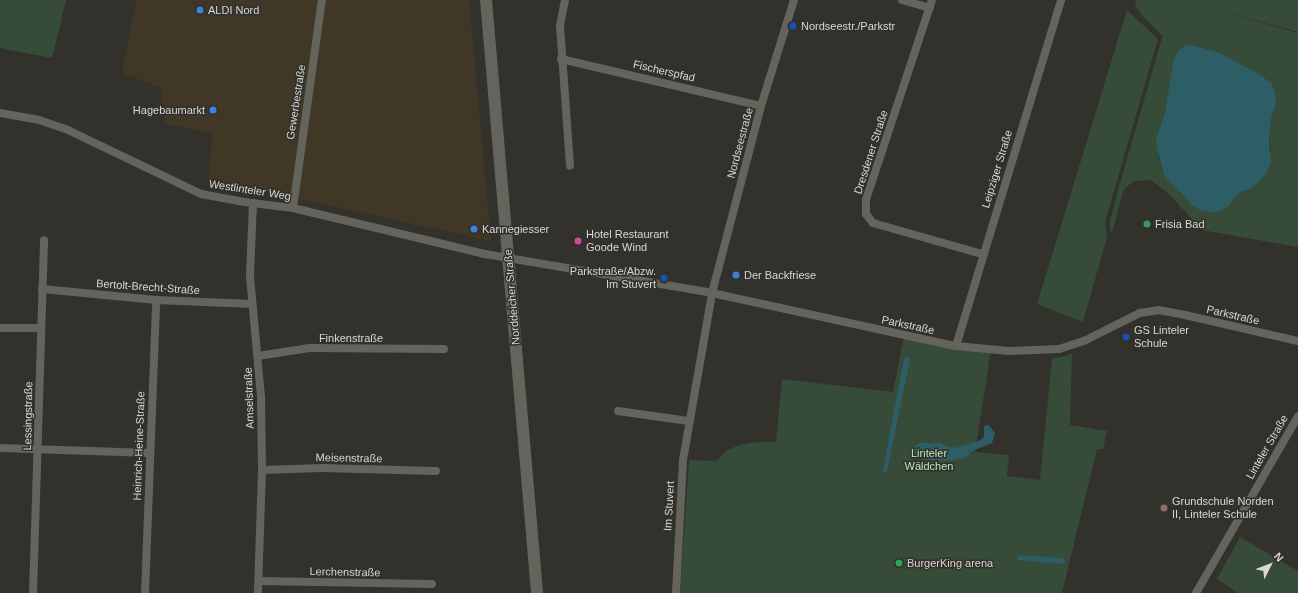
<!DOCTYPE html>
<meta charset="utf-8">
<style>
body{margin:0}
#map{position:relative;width:1298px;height:593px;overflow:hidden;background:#32312b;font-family:Arial,sans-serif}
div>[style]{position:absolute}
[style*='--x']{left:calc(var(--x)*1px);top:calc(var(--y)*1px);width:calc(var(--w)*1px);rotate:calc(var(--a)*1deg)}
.commercial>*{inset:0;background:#413727}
.green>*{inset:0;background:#374c38}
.water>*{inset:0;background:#2d5d65}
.street>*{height:8px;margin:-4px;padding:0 4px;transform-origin:4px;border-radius:4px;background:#64635c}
.secondary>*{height:12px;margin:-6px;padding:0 6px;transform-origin:6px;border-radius:6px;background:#64635c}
.dots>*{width:11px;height:11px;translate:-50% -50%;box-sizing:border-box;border:2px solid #32312b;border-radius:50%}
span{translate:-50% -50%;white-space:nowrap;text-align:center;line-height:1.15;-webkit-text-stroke:3px #32312b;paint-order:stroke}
.poi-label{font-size:11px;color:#d8d7d3}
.left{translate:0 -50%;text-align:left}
.right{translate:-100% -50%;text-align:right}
.street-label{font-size:11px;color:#d8d7d3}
.park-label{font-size:11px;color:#b8eab9}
.north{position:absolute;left:1250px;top:545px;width:40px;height:40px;-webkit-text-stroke:3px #32312b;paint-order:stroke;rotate:48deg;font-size:11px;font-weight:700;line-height:16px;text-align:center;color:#d8d7d3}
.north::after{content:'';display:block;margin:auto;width:14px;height:18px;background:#d8d7d3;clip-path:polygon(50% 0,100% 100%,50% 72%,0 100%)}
</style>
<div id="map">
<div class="commercial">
<div style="clip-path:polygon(136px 0,469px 0,491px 241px,209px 179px,212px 133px,165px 124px,160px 87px,122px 73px)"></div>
</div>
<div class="green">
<div style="clip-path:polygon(0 0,66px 0,52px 58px,0 48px)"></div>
<div style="clip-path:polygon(evenodd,1136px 0,1298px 0,1298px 32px,1189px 2px,1298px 33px,1298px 247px,1202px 230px,1169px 194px,1151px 180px,1134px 181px,1124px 189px,1112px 232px,1110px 230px,1110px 221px,1120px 183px,1162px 38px,1163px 37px,1142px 15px,1135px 6px,1136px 0,1192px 45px,1218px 52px,1259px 74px,1276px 103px,1271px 119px,1269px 139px,1271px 151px,1266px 174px,1257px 184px,1248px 190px,1240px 192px,1232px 199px,1230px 205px,1183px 196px,1164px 174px,1159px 160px,1156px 139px,1165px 112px,1173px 68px,1192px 45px)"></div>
<div style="clip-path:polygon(1127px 10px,1158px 39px,1105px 222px,1107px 237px,1083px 322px,1037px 304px)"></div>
<div style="clip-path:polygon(904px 336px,991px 350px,975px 452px,1009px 455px,1007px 476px,1040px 480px,1052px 359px,1072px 354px,1070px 425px,1107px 431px,1103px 449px,1097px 449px,1062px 593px,680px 593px,689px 460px,716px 461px,726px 451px,739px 445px,758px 442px,776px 442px,782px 379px,893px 392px)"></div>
<div style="clip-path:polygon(1240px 537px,1298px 571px,1298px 593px,1238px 593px,1217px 579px)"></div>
</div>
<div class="water">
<div style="clip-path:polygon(1192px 45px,1218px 52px,1259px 74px,1272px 84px,1275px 93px,1276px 103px,1271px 119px,1269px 139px,1271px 162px,1266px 174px,1257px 184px,1248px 190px,1240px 192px,1233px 199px,1230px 205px,1222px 210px,1213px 212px,1200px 210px,1191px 204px,1173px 185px,1164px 175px,1157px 149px,1156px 139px,1165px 112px,1174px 59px,1178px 51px,1185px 46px)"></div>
<div style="clip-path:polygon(908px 356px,910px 360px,887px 471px,884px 474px,883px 469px,904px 359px)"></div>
<div style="clip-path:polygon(989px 425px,995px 433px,992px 443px,972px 451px,965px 458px,946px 461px,929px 460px,910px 455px,914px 446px,920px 443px,940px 443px,946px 446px,955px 448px,979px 441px,984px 437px,984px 426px)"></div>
<div style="clip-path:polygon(1019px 555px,1063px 558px,1065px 561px,1061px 564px,1018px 560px,1017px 558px)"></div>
</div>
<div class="street">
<div style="--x:565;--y:0;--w:26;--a:101"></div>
<div style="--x:560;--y:26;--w:140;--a:85.9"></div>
<div style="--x:902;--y:0;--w:29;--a:16"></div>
<div style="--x:932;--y:0;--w:211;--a:108.3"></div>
<div style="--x:866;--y:200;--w:14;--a:90"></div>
<div style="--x:866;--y:214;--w:11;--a:52"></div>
<div style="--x:873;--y:223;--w:113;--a:15.9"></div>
<div style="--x:561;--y:59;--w:205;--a:13.2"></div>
<div style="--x:0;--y:113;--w:40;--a:10"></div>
<div style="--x:39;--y:120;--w:31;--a:19"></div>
<div style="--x:68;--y:130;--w:148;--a:25.7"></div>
<div style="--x:201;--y:194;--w:44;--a:10.5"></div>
<div style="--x:244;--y:202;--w:49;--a:7"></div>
<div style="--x:293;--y:208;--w:197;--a:13.5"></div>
<div style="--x:485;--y:254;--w:230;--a:9.7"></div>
<div style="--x:712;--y:293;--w:250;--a:12.3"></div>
<div style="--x:956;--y:346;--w:53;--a:5.4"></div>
<div style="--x:1009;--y:351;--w:50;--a:-2.3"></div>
<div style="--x:1059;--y:349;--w:28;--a:-18"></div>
<div style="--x:1086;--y:340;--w:60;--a:-26.6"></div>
<div style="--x:1140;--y:313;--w:18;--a:-9"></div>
<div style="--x:1158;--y:310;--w:27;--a:10"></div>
<div style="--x:1185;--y:315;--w:116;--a:13"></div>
<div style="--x:253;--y:203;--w:73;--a:92.4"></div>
<div style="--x:250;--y:276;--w:121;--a:84.8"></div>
<div style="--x:261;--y:397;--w:73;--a:89.2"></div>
<div style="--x:262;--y:470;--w:123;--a:91.9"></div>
<div style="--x:293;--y:208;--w:210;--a:-82.1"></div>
<div style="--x:42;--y:289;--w:115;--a:5.5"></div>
<div style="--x:156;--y:300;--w:96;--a:2.4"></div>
<div style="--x:0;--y:328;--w:41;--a:0"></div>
<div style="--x:956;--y:346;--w:362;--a:-73.1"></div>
<div style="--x:258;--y:356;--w:52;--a:-8.9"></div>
<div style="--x:309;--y:348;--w:135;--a:0.4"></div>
<div style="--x:618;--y:411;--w:71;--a:8.1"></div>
<div style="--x:0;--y:448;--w:150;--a:1.9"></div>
<div style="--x:262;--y:470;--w:59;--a:-1.9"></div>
<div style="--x:321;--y:468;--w:115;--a:1.5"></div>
<div style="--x:259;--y:581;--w:173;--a:1"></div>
<div style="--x:33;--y:593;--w:353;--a:-88.2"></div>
<div style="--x:145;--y:593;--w:293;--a:-87.8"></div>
<div style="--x:676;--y:593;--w:133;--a:-87"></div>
<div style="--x:683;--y:460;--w:169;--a:-80.1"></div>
<div style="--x:712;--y:293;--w:193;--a:-75.3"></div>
<div style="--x:761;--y:106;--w:111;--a:-72.7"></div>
<div style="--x:1196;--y:593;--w:204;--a:-60"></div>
</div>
<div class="secondary">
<div style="--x:486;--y:0;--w:595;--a:85.08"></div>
</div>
<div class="dots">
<div style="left:200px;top:10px;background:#3f7fe0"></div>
<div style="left:793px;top:26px;background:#1a4fb4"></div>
<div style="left:213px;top:110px;background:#3f7fe0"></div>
<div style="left:1147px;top:224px;background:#2e9e5b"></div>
<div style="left:474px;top:229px;background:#3f7fe0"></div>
<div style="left:578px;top:241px;background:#d1479c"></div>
<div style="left:736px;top:275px;background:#3f7fe0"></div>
<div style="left:664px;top:278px;background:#1a4fb4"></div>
<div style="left:1126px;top:337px;background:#1a4fb4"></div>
<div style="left:1164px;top:508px;background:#8d6e63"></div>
<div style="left:899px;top:563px;background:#2e9e5b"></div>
</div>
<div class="poi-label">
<span class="left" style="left:208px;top:10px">ALDI Nord</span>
<span class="left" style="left:801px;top:26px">Nordseestr./Parkstr</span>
<span class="right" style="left:205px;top:110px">Hagebaumarkt</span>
<span class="left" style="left:1155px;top:224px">Frisia Bad</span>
<span class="left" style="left:482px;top:229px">Kannegiesser</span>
<span class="left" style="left:586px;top:241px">Hotel Restaurant<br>Goode Wind</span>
<span class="right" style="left:656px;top:278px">Parkstraße/Abzw.<br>Im Stuvert</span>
<span class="left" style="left:744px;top:275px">Der Backfriese</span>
<span class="left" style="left:1134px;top:337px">GS Linteler<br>Schule</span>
<span class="left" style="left:1172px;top:508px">Grundschule Norden<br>II, Linteler Schule</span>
<span class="left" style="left:907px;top:563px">BurgerKing arena</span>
</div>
<div class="street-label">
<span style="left:664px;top:71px;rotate:13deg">Fischerspfad</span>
<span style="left:296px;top:102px;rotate:-81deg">Gewerbestraße</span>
<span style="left:740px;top:143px;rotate:-75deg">Nordseestraße</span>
<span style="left:871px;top:152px;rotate:-72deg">Dresdener Straße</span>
<span style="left:997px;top:169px;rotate:-73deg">Leipziger Straße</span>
<span style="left:250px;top:190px;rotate:9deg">Westlinteler Weg</span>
<span style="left:148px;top:287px;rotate:4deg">Bertolt-Brecht-Straße</span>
<span style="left:512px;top:297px;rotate:-95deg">Norddeicher Straße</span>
<span style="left:1233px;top:315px;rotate:13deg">Parkstraße</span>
<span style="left:908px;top:325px;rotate:12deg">Parkstraße</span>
<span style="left:351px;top:338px">Finkenstraße</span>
<span style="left:249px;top:398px;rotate:-92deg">Amselstraße</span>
<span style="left:28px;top:416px;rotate:-89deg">Lessingstraße</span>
<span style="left:139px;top:446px;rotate:-88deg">Heinrich-Heine-Straße</span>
<span style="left:1267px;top:447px;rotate:-60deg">Linteler Straße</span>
<span style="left:349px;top:458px;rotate:1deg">Meisenstraße</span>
<span style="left:669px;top:506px;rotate:-87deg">Im Stuvert</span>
<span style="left:345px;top:572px;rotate:1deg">Lerchenstraße</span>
</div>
<div class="park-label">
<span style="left:929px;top:460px">Linteler<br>Wäldchen</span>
</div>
<div class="north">N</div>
</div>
